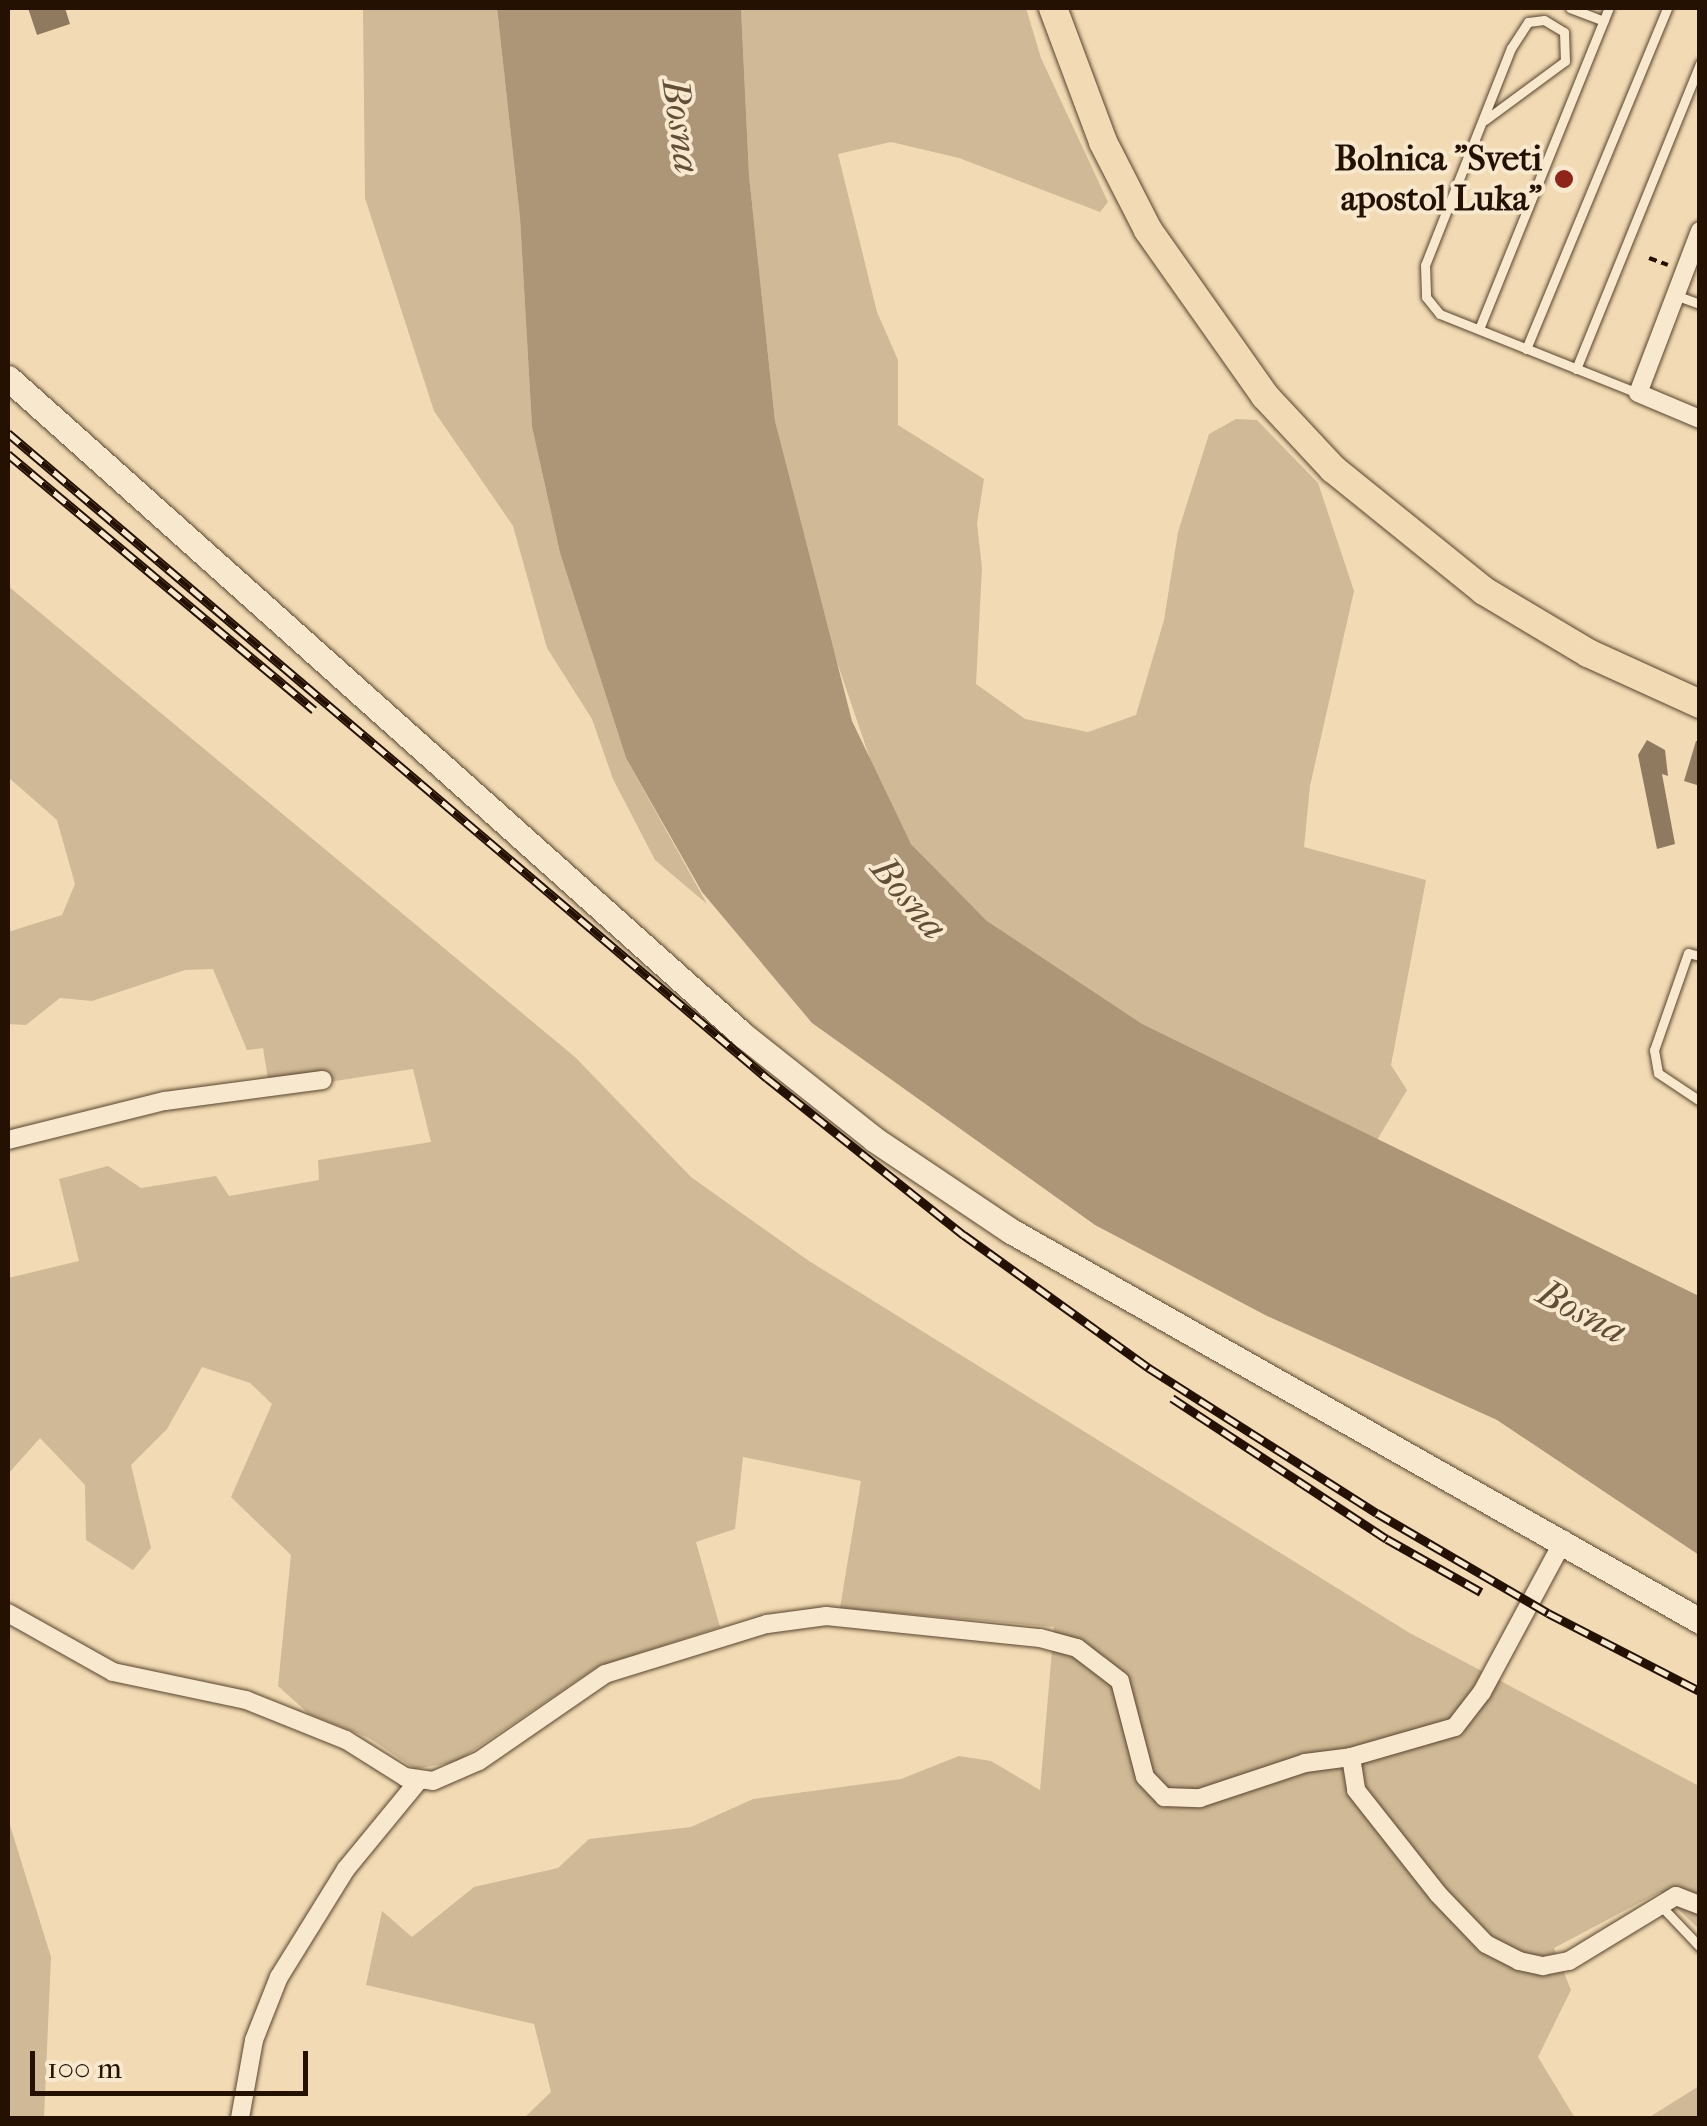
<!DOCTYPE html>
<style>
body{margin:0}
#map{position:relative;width:1707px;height:2126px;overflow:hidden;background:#f2dbb4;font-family:"IM FELL French Canon",serif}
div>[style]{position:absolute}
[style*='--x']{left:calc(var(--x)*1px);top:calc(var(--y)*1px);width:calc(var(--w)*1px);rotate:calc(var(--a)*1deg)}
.green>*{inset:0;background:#cfb996}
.water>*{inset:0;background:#ac9677}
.building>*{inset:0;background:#907a5f}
.path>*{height:4px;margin-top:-2px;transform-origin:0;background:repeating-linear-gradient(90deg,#251102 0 8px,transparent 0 13px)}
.roads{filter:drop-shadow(0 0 2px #58442e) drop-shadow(0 0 2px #58442e)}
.lane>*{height:9px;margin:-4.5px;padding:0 4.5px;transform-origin:4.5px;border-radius:4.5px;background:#f7e8ce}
.street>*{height:18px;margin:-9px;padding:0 9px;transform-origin:9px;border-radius:9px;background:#f7e8ce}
.secondary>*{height:25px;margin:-12.5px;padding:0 12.5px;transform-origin:12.5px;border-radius:12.5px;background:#f7e8ce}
.primary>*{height:28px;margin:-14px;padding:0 14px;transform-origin:14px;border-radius:14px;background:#f2dbb4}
.rail>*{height:9px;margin-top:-4.5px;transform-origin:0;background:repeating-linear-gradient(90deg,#f7e8ce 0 15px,#251102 0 30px);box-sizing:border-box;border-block:2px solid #251102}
.dots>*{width:28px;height:28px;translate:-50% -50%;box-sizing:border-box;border:5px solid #f7e8ce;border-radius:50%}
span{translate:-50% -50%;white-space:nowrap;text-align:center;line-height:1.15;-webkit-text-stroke:8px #f7e8ce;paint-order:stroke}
.poi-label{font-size:35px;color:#251102;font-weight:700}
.right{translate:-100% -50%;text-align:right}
.water-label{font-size:38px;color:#624d37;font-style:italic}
.frame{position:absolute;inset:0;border:10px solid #251102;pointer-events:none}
.scale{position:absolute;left:30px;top:2051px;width:278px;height:45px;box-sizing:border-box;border:5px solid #251102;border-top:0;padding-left:12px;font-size:30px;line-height:35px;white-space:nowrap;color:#251102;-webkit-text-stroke:8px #f7e8ce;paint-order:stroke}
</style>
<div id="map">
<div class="green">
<div style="clip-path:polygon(363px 8px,497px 8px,520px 218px,532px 427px,560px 553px,626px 758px,707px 904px,655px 860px,613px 779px,592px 719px,547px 648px,513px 526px,434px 411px,365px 198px)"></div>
<div style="clip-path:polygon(741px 8px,1026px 8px,1041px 58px,1108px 202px,1100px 212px,959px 158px,891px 142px,838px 154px,877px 312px,898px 360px,898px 425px,984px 479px,977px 523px,982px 568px,976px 684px,1025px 719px,1088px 732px,1136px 715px,1164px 620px,1178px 532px,1209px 434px,1236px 419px,1257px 420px,1318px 483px,1354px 591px,1310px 786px,1304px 847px,1426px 880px,1391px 1065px,1407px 1090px,1377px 1140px,1141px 1024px,987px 921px,911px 844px,881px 791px,824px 624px,775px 421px,749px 175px)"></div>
<div style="clip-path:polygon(8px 586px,575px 1057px,691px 1177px,809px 1261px,1408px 1632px,1699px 1786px,1699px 1929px,1660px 1892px,1554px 1948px,1571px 1990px,1538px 2057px,1575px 2118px,524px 2118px,551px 2092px,534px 2024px,366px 1985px,382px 1911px,412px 1937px,474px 1887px,558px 1868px,589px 1839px,691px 1827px,753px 1799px,901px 1779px,959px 1756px,991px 1761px,1040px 1790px,1054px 1627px,840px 1608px,861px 1481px,743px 1457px,735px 1529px,696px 1542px,720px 1627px,597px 1667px,456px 1762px,415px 1769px,369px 1738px,309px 1714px,278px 1686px,291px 1555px,231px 1497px,272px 1404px,250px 1383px,202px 1367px,167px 1429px,131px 1465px,151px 1548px,133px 1570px,86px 1540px,85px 1485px,40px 1438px,8px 1474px,8px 1278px,79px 1261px,59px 1179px,108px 1166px,141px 1188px,216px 1176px,229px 1196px,319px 1180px,318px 1160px,431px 1142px,413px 1069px,270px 1091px,263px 1048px,247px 1050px,213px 969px,185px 970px,92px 1001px,60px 998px,26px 1025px,8px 1024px,8px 932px,62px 915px,75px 884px,57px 820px,8px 777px)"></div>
<div style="clip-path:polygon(8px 1819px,51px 1957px,44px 2118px,8px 2118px)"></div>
<div style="clip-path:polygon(1699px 2086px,1699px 2118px,1648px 2118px)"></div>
</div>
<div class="water">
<div style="clip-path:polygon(497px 8px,741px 8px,749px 175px,775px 421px,852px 721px,911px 844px,987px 921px,1142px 1024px,1699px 1296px,1699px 1555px,1497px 1420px,1267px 1316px,1095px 1225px,812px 1023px,702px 892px,626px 758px,560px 553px,532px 427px,520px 218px)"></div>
</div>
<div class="building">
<div style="clip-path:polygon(28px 8px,65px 8px,70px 24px,37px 35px)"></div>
<div style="clip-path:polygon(1647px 740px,1665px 750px,1668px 776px,1662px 774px,1675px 844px,1657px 849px,1638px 755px)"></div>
<div style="clip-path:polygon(1696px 741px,1700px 741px,1700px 786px,1684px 781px)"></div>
</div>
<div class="path">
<div style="--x:1649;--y:258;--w:20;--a:20"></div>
</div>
<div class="roads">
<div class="lane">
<div style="--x:1570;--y:8;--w:36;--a:21"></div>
<div style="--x:1485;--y:120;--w:99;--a:-36.4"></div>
<div style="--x:1565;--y:61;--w:29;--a:-92"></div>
<div style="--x:1564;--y:32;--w:23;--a:-149"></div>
<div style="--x:1544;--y:20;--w:16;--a:173"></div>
<div style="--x:1528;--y:22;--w:31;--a:123"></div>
<div style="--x:1511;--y:48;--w:233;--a:111.6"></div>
<div style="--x:1425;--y:265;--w:32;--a:88"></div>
<div style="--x:1426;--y:297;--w:22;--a:51"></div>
<div style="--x:1440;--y:314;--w:213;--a:21.8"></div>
<div style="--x:1675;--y:295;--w:27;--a:20"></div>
<div style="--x:1479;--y:329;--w:346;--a:-68"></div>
<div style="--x:1526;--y:349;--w:369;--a:-67.5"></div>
<div style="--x:1576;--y:369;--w:330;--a:-67.9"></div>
<div style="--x:1700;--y:956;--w:12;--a:-166"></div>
<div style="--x:1688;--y:953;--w:103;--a:109.3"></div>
<div style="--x:1654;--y:1050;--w:23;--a:80"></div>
<div style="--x:1658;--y:1073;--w:50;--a:33.7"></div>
<div style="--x:1661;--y:1906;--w:57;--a:46.4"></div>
</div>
<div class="street">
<div style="--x:1700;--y:231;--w:173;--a:110.9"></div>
<div style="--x:1638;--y:393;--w:67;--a:22.8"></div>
<div style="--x:8;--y:1140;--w:162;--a:-14"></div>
<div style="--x:165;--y:1101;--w:159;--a:-7.6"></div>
<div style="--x:8;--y:1613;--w:120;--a:29.3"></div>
<div style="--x:113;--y:1672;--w:136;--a:11.9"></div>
<div style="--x:246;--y:1700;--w:108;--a:21.8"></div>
<div style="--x:346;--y:1740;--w:70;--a:32.1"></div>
<div style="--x:405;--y:1777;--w:28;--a:8"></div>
<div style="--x:433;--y:1781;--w:50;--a:-23.5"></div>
<div style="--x:479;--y:1761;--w:153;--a:-34.6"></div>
<div style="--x:605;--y:1674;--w:170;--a:-17.2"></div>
<div style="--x:767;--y:1624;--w:60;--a:-7.7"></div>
<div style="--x:826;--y:1616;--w:215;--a:5.9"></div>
<div style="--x:1040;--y:1638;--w:38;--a:15"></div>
<div style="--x:1077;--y:1648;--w:54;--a:37.5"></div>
<div style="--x:1120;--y:1681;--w:99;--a:75.4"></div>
<div style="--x:1145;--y:1777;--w:28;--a:46"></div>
<div style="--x:1164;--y:1797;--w:36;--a:2"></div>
<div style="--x:1200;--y:1798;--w:111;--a:-18.4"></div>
<div style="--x:1305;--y:1763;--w:46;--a:-7.4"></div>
<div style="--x:1351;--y:1757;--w:33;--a:81"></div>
<div style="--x:1356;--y:1790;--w:132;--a:51.7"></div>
<div style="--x:1438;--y:1894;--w:69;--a:46.2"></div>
<div style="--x:1486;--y:1944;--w:37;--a:27"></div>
<div style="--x:1519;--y:1961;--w:25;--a:12"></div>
<div style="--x:1543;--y:1966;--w:26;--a:-11"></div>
<div style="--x:1569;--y:1961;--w:125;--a:-31.3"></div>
<div style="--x:1676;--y:1896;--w:26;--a:21"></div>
<div style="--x:1351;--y:1757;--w:108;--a:-16.1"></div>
<div style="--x:1455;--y:1727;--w:44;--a:-52.4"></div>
<div style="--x:1482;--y:1692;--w:173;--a:-61.7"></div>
<div style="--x:240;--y:2118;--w:79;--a:-79.8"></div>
<div style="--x:254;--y:2040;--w:68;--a:-68.4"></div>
<div style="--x:279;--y:1977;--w:127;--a:-58.2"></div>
<div style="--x:346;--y:1869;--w:115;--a:-50.6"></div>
</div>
<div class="secondary">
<div style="--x:8;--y:378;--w:986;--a:41.79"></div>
<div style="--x:743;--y:1035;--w:167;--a:38.4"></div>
<div style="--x:874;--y:1139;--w:165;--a:33.9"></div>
<div style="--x:1011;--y:1231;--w:792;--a:29.51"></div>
</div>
<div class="primary">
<div style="--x:1053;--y:8;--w:143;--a:69.5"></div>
<div style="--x:1103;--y:142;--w:99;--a:62.9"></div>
<div style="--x:1148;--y:230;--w:203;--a:54.8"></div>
<div style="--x:1265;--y:396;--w:100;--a:47"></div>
<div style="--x:1333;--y:469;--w:194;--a:38.9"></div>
<div style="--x:1484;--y:591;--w:121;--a:30.8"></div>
<div style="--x:1588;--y:653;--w:123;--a:24.5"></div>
</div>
</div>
<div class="rail">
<div style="--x:8;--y:433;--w:996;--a:40.36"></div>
<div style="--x:767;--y:1078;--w:252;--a:38.6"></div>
<div style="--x:964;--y:1235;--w:228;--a:35.7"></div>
<div style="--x:1149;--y:1368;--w:270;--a:32.5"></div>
<div style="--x:1377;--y:1513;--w:198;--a:30.3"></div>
<div style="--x:1548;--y:1613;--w:171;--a:27.2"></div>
<div style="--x:8;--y:454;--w:399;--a:39.9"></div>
<div style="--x:1172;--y:1398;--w:257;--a:33.3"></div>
<div style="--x:1387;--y:1539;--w:108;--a:29.4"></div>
</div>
<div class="dots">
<div style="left:1564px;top:179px;background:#8f2418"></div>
</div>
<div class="poi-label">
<span class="right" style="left:1542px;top:179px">Bolnica "Sveti<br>apostol Luka"</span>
</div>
<div class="water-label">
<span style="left:681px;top:126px;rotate:82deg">Bosna</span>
<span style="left:909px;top:898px;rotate:50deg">Bosna</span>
<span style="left:1582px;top:1312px;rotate:28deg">Bosna</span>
</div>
<div class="frame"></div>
<div class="scale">100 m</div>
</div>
